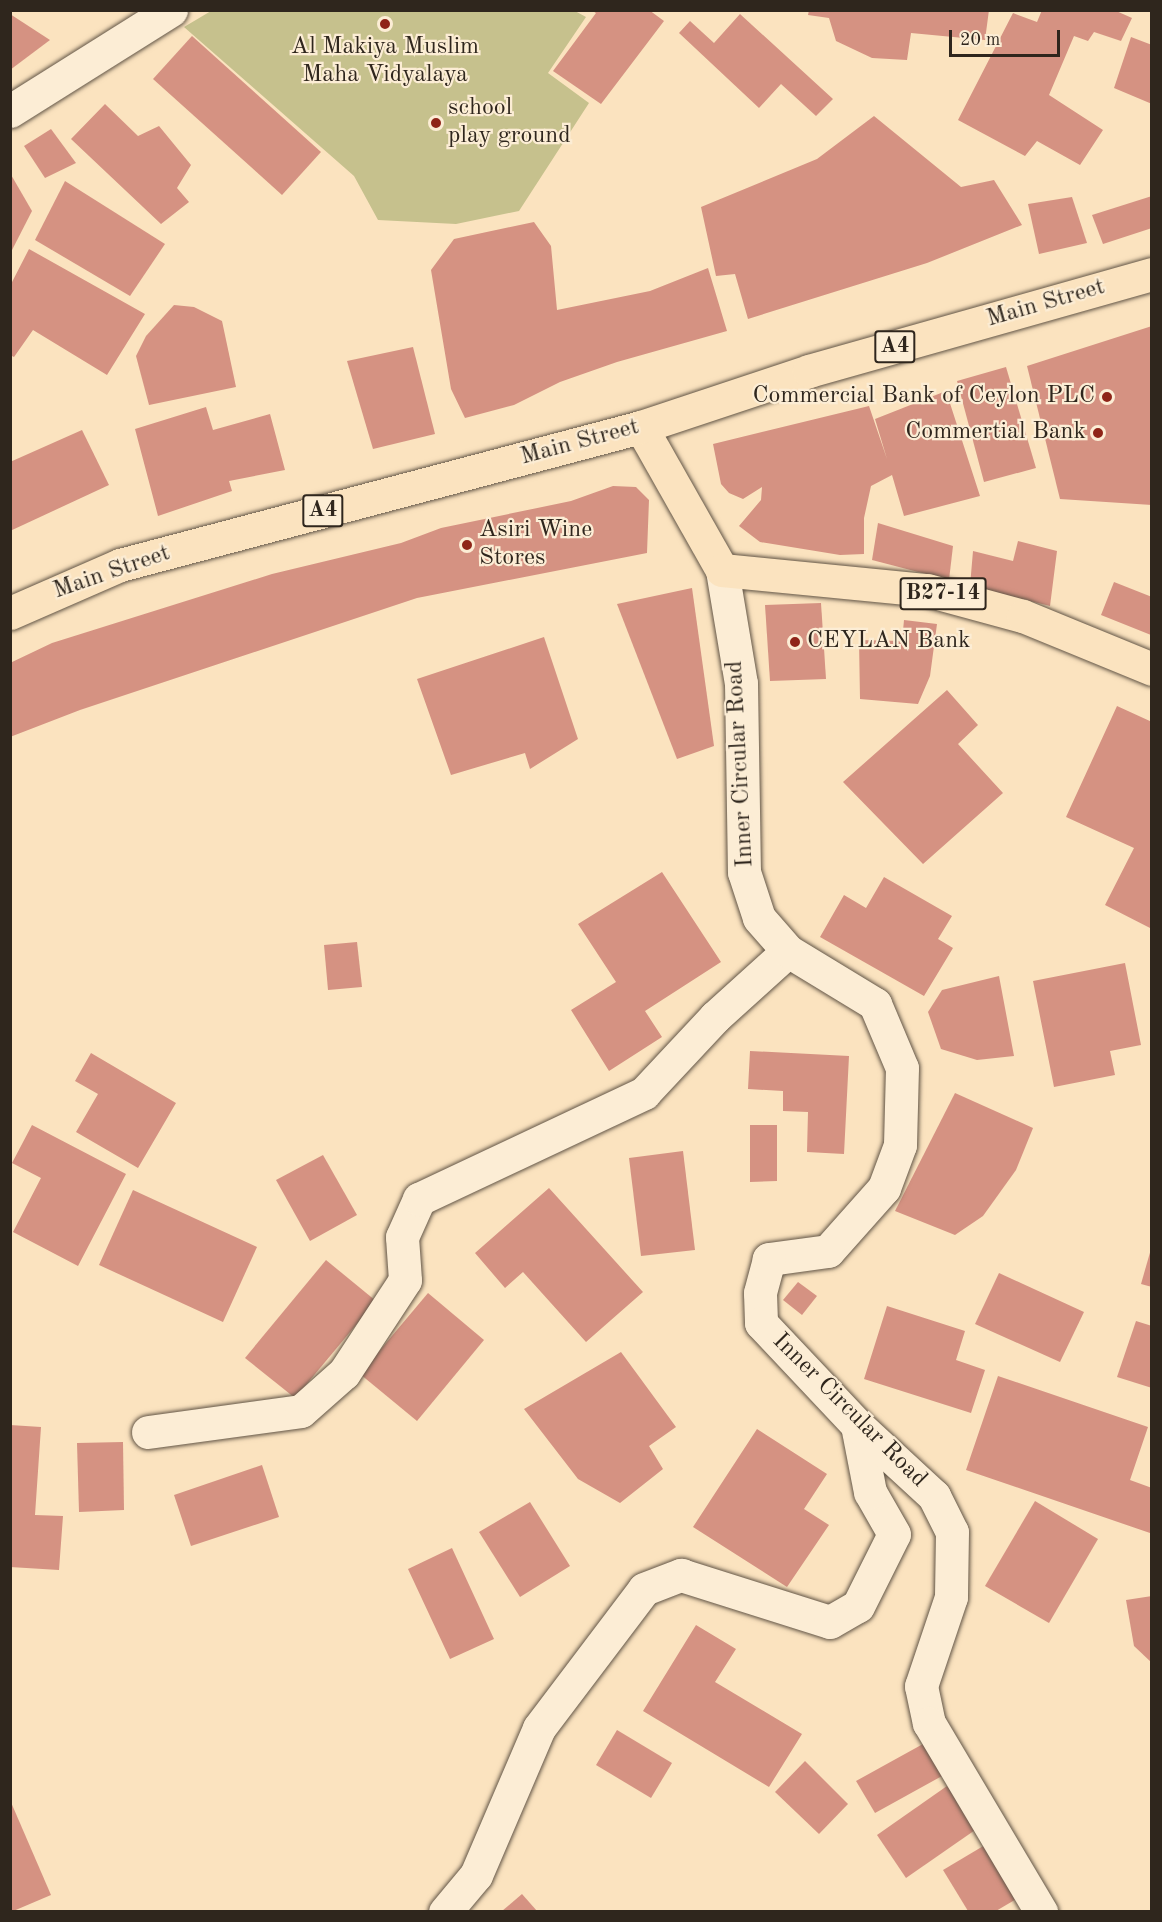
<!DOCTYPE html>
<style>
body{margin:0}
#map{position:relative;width:1162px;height:1922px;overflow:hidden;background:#fbe3bf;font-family:"Old Standard TT",serif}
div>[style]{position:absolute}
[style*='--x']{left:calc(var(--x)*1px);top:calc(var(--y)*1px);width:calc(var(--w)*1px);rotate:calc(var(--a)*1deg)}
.green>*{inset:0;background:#c6c18d}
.building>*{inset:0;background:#d59282}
.roads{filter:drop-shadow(0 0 2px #625546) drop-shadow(0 0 2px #625546)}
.minor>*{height:33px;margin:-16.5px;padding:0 16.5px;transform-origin:16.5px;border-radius:16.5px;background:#fcedd5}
.tertiary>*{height:33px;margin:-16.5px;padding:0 16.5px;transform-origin:16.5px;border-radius:16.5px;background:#fcedd5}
.primary>*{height:33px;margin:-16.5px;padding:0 16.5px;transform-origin:16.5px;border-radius:16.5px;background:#fbe3bf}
.trunk>*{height:33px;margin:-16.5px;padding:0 16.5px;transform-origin:16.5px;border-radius:16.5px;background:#fbe3bf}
.dots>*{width:16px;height:16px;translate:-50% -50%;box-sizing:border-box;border:3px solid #fcedd5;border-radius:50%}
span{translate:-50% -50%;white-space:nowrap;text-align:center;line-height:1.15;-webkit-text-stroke:4.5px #fcedd5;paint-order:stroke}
.shield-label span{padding:2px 4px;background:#fcedd5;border:2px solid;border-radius:4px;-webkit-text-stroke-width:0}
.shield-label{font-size:22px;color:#2f261d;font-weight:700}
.poi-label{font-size:24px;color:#2f261d}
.left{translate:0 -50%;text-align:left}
.right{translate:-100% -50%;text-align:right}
.street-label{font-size:24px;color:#2f261d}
.frame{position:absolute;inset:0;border:12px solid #2f261d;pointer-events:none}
.scale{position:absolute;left:949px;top:30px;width:111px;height:27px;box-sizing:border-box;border:3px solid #2f261d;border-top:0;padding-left:8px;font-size:18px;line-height:21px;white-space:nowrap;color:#2f261d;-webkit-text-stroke:4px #fcedd5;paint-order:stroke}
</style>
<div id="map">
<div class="green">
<div style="clip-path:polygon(211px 11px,575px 11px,586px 17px,548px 73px,589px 103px,519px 211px,456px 224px,378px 220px,354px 176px,184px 27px)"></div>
</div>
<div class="building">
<div style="clip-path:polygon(591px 10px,649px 10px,664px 21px,601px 104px,553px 71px,596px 13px)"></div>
<div style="clip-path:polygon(809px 10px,989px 10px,985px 40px,911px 33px,907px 60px,872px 58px,836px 41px,829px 18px,808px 15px)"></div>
<div style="clip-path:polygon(1042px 10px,1114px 10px,1132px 18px,1121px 41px,1094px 32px,1088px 41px,1074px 36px,1049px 95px,1103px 130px,1080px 165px,1037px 141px,1025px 156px,958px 120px,1013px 13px,1037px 22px)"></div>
<div style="clip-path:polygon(10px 14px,50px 40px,10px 70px)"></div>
<div style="clip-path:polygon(740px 14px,833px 99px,816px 116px,781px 84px,759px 108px,679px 33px,690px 21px,714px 43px)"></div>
<div style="clip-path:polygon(192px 36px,321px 152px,282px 195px,153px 79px)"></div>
<div style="clip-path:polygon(1131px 37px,1152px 45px,1152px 104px,1114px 88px)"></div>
<div style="clip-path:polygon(105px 104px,138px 136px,159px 126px,191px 165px,177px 188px,189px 202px,161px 224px,71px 139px)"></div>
<div style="clip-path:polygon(874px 116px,961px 187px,994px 180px,1022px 225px,927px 263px,748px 319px,735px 274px,716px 276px,701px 207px,817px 159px)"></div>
<div style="clip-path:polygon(51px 129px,76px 163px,45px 178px,24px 146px)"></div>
<div style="clip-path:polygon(10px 173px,32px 211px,10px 254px)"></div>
<div style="clip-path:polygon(65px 181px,165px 244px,130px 296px,35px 240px)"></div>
<div style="clip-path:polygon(1152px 196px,1152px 228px,1103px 244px,1092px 215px)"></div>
<div style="clip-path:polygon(1072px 197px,1087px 243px,1039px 254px,1028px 204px)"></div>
<div style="clip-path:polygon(534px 222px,551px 246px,557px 310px,650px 291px,708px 268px,727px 331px,617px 362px,560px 382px,514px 405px,465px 418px,451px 389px,431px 270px,454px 239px)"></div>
<div style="clip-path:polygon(29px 249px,145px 314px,107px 375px,33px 330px,14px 357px,10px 355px,10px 286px)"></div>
<div style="clip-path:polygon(174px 305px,194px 307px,222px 321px,236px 387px,149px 405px,136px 356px,146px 336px)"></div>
<div style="clip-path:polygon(1152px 326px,1152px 505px,1060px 499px,1027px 366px)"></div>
<div style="clip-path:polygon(413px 347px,435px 434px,373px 449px,347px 361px)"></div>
<div style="clip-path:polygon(1006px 367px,1036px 468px,984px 482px,957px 381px)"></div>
<div style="clip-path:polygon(946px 391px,980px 496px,904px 516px,892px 475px,871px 486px,864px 518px,864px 554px,840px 555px,760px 542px,739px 526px,761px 500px,762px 487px,743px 499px,729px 493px,721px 484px,713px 444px,869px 406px,887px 459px,875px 419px)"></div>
<div style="clip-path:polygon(206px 407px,213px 430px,270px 414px,285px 470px,229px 481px,232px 491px,158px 516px,135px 429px)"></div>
<div style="clip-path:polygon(82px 430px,109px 485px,10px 531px,10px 462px)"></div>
<div style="clip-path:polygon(613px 486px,636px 487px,649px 500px,647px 553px,417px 598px,80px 710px,10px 737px,10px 663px,52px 643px,272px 574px,401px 543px,441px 528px,571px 501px)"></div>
<div style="clip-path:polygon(878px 523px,953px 546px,949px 580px,872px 560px)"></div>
<div style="clip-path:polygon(1018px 541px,1057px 551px,1050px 606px,970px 586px,973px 551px,1013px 561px)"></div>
<div style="clip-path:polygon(1114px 582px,1152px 597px,1151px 635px,1101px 615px)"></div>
<div style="clip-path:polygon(692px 588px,714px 746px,677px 759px,617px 604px)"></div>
<div style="clip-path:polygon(821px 603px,826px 679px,770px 681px,765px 605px)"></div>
<div style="clip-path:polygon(904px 620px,937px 624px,930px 676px,918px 704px,860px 699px,859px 640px,902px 641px)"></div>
<div style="clip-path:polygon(544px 637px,578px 739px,530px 769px,525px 753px,451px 775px,417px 679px)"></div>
<div style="clip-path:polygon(947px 690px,978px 725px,958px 744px,1003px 793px,923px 864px,843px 782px)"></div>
<div style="clip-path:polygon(1117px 706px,1152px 722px,1152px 929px,1105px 905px,1134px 848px,1066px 817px)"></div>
<div style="clip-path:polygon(662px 872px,721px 962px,645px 1011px,662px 1037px,609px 1071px,571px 1010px,616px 982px,578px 924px)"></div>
<div style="clip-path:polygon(884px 877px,952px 916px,938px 939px,953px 948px,924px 996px,820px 937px,844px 895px,866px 908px)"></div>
<div style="clip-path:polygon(357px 942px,362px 987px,328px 990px,324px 945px)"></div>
<div style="clip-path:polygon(1125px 963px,1141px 1045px,1110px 1051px,1115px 1075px,1054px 1087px,1033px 981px)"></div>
<div style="clip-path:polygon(999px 976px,1014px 1056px,977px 1060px,941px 1049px,928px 1012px,942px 990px)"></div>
<div style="clip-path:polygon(750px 1051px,849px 1056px,844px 1154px,807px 1152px,808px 1112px,783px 1111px,783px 1091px,748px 1089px)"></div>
<div style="clip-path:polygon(91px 1053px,176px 1103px,138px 1168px,76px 1132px,98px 1094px,75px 1081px)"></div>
<div style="clip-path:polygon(955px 1093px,1033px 1128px,1016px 1170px,983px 1216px,955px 1235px,895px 1211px)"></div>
<div style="clip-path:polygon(32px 1125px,126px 1174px,78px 1266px,13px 1232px,41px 1178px,12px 1163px)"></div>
<div style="clip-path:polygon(750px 1125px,777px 1125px,777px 1181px,750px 1182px)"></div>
<div style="clip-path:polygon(683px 1151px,695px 1250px,641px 1256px,629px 1158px)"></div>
<div style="clip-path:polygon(323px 1155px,357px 1215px,310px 1241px,276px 1180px)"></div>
<div style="clip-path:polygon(549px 1188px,643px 1292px,586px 1342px,523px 1272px,505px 1288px,475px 1253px)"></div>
<div style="clip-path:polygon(133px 1190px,257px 1247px,223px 1322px,99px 1265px)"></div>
<div style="clip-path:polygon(1151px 1249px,1152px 1249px,1152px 1287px,1141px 1284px)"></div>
<div style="clip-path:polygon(326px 1260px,376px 1301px,295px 1398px,245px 1358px)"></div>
<div style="clip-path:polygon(999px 1273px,1084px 1312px,1060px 1362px,975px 1324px)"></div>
<div style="clip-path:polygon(798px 1282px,817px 1296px,802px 1315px,783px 1300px)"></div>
<div style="clip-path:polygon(428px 1293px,484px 1340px,417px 1421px,360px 1374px)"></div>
<div style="clip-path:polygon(887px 1306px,965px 1331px,956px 1360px,985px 1370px,971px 1413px,864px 1379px)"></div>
<div style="clip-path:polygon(1136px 1321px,1152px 1326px,1152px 1388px,1117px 1377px)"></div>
<div style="clip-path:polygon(621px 1352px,676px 1427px,649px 1446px,663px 1469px,620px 1503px,578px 1479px,524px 1409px)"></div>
<div style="clip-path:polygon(998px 1376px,1148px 1427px,1130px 1480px,1152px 1488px,1150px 1533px,966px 1470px)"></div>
<div style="clip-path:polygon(10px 1425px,41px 1427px,35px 1515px,63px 1516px,59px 1570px,10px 1567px)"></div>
<div style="clip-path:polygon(757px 1429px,827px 1474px,804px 1509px,829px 1525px,787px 1587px,693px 1527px)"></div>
<div style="clip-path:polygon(123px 1442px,124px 1510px,79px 1512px,77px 1443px)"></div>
<div style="clip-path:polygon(262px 1465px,279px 1517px,191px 1546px,174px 1495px)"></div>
<div style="clip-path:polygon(1035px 1501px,1098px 1539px,1049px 1623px,985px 1586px)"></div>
<div style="clip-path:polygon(530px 1502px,570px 1566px,520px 1597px,479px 1532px)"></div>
<div style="clip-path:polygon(452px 1548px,494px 1639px,450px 1659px,408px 1569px)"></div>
<div style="clip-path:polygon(1152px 1596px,1152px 1663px,1134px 1646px,1126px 1600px)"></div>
<div style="clip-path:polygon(696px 1625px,736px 1649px,715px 1682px,802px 1734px,769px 1787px,643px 1711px)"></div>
<div style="clip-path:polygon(617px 1730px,672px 1763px,651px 1798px,596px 1765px)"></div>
<div style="clip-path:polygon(923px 1744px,942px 1776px,875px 1813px,856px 1781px)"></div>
<div style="clip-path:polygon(805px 1761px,848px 1804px,819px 1834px,775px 1792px)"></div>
<div style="clip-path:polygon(947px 1786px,978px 1828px,906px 1878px,877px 1835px)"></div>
<div style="clip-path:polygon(10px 1800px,51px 1895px,11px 1912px,10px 1912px)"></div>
<div style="clip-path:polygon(985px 1845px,1018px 1898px,996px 1911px,968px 1911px,943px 1870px)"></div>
<div style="clip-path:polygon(522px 1894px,537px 1911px,502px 1911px)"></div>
</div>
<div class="roads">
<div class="minor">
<div style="--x:10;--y:111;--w:190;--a:-32.1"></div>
<div style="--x:148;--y:1432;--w:154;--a:-7.8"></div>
<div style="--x:301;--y:1411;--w:57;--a:-41.5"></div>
<div style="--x:344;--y:1373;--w:111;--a:-56.7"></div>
<div style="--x:405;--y:1280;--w:43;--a:-94"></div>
<div style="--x:402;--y:1237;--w:42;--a:-65.9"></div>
<div style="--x:419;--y:1199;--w:249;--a:-25.2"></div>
<div style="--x:644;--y:1093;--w:104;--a:-46.9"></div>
<div style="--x:715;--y:1017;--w:98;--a:-42.1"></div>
<div style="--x:445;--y:1912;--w:48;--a:-50"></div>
<div style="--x:476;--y:1875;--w:160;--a:-66.8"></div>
<div style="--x:539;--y:1728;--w:174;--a:-52.9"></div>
<div style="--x:644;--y:1589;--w:40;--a:-21"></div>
<div style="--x:681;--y:1575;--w:156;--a:17.5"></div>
<div style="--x:830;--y:1622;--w:32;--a:-30"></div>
<div style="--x:858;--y:1606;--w:80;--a:-63.4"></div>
<div style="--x:894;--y:1534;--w:48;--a:-119.7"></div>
<div style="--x:870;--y:1492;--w:68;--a:-101"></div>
</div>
<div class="tertiary">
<div style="--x:722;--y:570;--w:115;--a:80.5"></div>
<div style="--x:741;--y:683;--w:189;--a:89.1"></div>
<div style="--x:744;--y:872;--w:48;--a:71.9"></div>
<div style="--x:759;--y:918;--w:44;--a:48.7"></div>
<div style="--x:788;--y:951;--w:102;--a:31.3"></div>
<div style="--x:875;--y:1004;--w:69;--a:67.1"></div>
<div style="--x:902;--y:1068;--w:77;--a:91.5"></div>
<div style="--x:900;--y:1145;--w:46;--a:110.4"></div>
<div style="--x:884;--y:1188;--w:84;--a:131.6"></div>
<div style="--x:828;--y:1251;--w:60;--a:172.3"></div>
<div style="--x:769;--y:1259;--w:35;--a:105"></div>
<div style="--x:760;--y:1293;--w:30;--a:88"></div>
<div style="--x:761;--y:1323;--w:140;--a:46.7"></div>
<div style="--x:857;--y:1425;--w:105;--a:42.7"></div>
<div style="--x:934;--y:1496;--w:40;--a:63.4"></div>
<div style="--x:952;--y:1532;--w:65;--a:90.9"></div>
<div style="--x:951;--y:1597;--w:94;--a:108.6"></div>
<div style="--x:921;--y:1686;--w:38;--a:78"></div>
<div style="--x:929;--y:1723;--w:220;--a:59.3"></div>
</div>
<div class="primary">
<div style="--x:641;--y:427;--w:164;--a:60.5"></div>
<div style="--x:722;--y:570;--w:206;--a:5.6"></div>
<div style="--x:927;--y:590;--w:99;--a:15.2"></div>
<div style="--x:1023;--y:616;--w:139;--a:22.3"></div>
</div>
<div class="trunk">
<div style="--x:10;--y:613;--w:120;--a:-23.6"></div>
<div style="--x:120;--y:565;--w:539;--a:-14.84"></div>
<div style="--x:641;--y:427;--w:177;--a:-18.4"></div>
<div style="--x:809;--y:371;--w:356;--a:-15.8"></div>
</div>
</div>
<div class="dots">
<div style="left:385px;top:24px;background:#8f2418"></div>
<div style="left:436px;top:123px;background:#8f2418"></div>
<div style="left:1107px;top:397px;background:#8f2418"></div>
<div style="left:1098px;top:433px;background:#8f2418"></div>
<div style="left:467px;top:545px;background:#8f2418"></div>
<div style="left:795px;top:642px;background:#8f2418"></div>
</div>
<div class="shield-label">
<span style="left:895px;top:347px">A4</span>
<span style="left:323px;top:511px">A4</span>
<span style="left:943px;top:594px">B27-14</span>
</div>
<div class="poi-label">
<span style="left:385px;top:62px">Al Makiya Muslim<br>Maha Vidyalaya</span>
<span class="left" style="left:448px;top:123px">school<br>play ground</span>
<span class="right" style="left:1095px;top:397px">Commercial Bank of Ceylon PLC</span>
<span class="right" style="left:1086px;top:433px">Commertial Bank</span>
<span class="left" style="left:479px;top:545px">Asiri Wine<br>Stores</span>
<span class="left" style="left:807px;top:642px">CEYLAN Bank</span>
</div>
<div class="street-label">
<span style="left:1046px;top:304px;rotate:-16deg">Main Street</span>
<span style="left:580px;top:443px;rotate:-15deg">Main Street</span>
<span style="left:112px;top:573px;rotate:-19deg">Main Street</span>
<span style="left:741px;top:764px;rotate:-93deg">Inner Circular Road</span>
<span style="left:849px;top:1411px;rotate:45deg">Inner Circular Road</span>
</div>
<div class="frame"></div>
<div class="scale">20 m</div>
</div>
